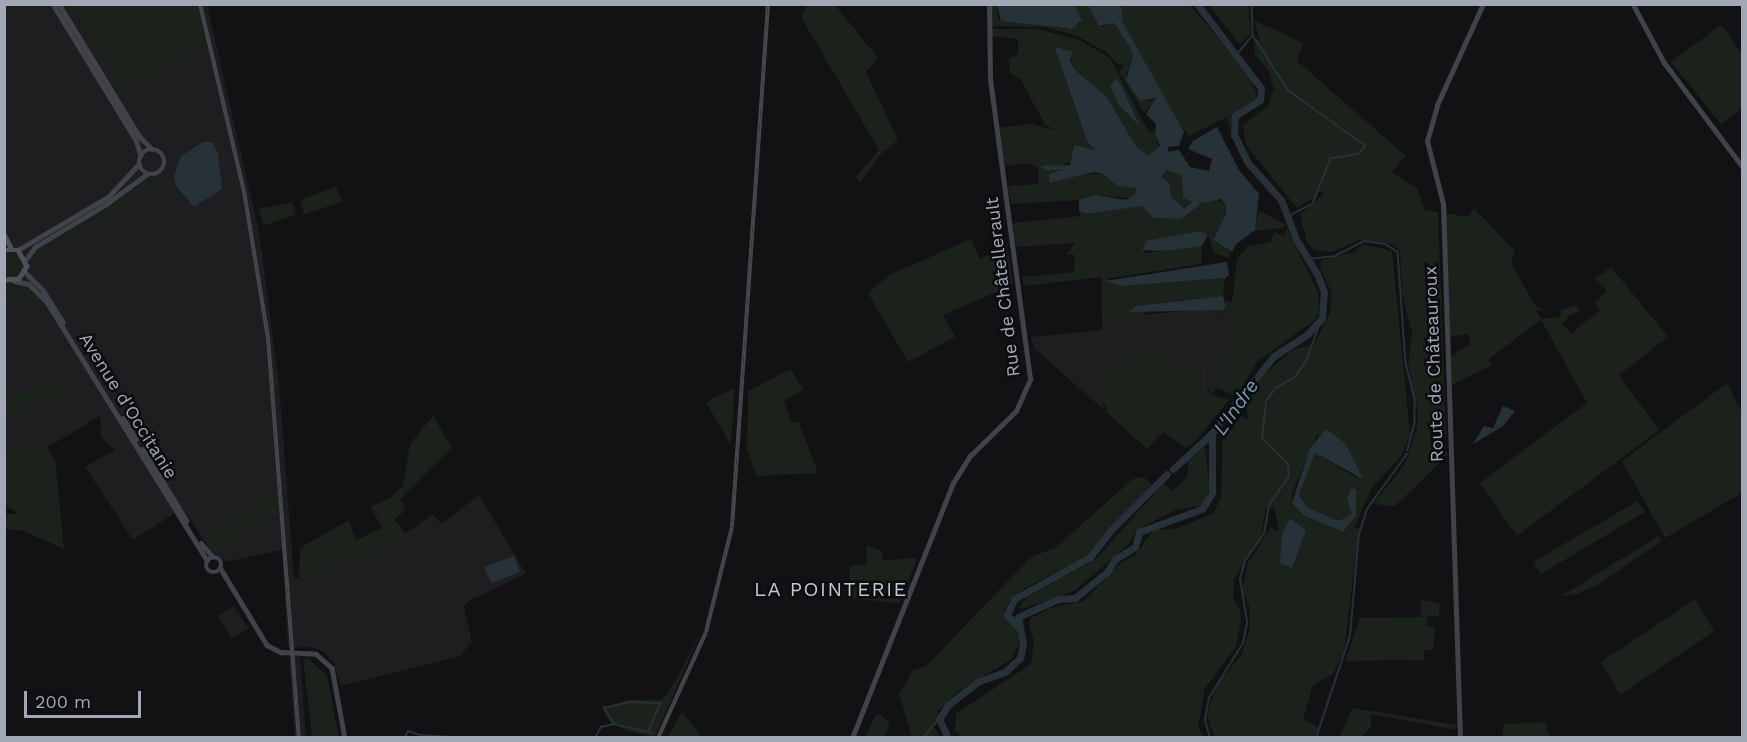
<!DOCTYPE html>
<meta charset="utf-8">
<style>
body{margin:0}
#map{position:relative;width:1747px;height:742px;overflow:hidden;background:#121214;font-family:"Work Sans",sans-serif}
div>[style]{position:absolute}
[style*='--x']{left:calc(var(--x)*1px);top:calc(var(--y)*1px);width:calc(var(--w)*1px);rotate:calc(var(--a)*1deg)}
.built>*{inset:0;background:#1e1e21}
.green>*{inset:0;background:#1a221b}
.water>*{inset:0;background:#273138}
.stream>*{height:1.5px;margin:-0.75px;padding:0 0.75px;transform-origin:0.75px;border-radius:0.75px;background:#273138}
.river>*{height:7px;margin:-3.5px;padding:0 3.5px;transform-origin:3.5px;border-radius:3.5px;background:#273138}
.secondary>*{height:4.5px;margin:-2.25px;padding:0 2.25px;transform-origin:2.25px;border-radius:2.25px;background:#404349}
.secondary>.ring{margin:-2.25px;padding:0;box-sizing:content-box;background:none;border:4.5px solid #404349;border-radius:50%}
.primary>*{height:4.5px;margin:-2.25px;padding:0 2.25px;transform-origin:2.25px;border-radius:2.25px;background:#4e5158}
.rail>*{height:4px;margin-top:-2px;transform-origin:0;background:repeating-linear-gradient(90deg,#0d0d0f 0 4.5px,#45484e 0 9px);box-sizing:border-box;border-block:2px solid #45484e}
span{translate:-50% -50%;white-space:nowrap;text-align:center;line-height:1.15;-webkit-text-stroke:5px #0d0d0f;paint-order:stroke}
.street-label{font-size:18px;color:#a2a8b5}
.water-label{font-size:20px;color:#7698b4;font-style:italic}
.neighbourhood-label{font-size:20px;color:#c3c7d1;letter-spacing:1.5px}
.frame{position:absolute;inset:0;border:6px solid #a2a8b5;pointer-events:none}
.scale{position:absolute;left:24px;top:691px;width:117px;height:27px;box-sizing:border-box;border:3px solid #a2a8b5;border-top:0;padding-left:8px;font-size:18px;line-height:21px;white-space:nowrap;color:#a2a8b5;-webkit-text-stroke:4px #0d0d0f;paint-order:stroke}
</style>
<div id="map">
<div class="built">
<div style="clip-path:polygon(4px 5px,207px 5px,259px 232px,279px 384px,294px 579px,371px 557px,433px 514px,441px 524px,479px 495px,526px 574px,470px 600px,464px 607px,472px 642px,460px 656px,341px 686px,333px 661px,324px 652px,312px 647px,288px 648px,282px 550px,226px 562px,211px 551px,183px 508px,133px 540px,85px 467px,115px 450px,101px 437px,100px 416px,53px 444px,5px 454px)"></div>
<div style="clip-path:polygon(1239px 311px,1217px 388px,1211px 394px,1206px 387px,1207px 366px,1178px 368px,1128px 361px,1105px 367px,1108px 374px,1102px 401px,1105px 411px,1034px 348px,1031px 337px,1102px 330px,1102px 321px)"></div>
<div style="clip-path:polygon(233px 606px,249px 628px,232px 638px,218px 616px)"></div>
<div style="clip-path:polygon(300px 656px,306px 737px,295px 737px,289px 657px)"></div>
</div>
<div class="green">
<div style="clip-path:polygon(70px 5px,196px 5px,208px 47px,123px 91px)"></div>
<div style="clip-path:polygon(807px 5px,835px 5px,878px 58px,866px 72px,898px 140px,881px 154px,860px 182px,856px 177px,879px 150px,804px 22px,801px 16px)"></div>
<div style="clip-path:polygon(992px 5px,997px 5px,998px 19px,1065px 29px,1081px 23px,1074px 5px,1088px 5px,1102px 27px,1114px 23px,1130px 48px,1133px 56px,1126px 75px,1135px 94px,1147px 101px,1156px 100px,1144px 113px,1119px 72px,1125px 65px,1116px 63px,1108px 53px,1077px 36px,1045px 27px,991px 26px)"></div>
<div style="clip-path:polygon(1121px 5px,1190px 5px,1249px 75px,1258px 98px,1240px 110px,1229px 128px,1227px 117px,1189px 136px,1172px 115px,1123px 23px)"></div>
<div style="clip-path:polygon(1209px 5px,1248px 5px,1251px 34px,1239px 44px)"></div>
<div style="clip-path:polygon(1254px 20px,1303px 43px,1297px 61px,1406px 156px,1392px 172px,1418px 189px,1425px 210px,1438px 212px,1446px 437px,1440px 438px,1448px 455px,1395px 506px,1373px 504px,1404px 466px,1417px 428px,1418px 412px,1408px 363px,1412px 333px,1402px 293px,1400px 251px,1392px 244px,1359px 240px,1331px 252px,1314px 250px,1307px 242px,1300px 215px,1324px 194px,1317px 191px,1313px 199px,1297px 208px,1246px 145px,1243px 125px,1268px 106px,1274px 89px,1269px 72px,1255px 55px,1254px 39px,1260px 41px)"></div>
<div style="clip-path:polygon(1721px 25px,1742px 54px,1742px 108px,1721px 124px,1671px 62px)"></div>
<div style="clip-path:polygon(evenodd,990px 29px,1038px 29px,1079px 40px,1110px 58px,1148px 131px,1155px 132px,1158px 151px,1148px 156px,1136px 146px,1106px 96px,1076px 71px,1068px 50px,1054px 47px,1087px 141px,1096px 151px,1048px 171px,1064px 169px,1052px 173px,1049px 183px,1075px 175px,1103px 174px,1117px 186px,1133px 185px,1136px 192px,1130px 198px,1096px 195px,1081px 200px,1011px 204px,1008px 186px,1039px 184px,1038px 168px,1028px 163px,1005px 166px,999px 128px,1037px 123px,1033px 125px,1054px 130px,1044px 123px,1021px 80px,1010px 72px,1009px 59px,1018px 53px,1018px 39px,990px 36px,990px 29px,1113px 80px,1120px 83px,1141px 128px,1118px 104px,1110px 86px,1113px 80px)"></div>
<div style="clip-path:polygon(1166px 170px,1182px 175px,1183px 198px,1192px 202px,1184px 209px,1171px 196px,1169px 182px,1162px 179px)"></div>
<div style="clip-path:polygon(144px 181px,165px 187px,165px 196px,158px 185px,32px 260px,44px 280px,34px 274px,31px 268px,31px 259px,33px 255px,108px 210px)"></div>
<div style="clip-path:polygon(336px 187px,342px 202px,304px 214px,300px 200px)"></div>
<div style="clip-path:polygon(1215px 198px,1226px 206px,1223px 225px,1213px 236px,1217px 243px,1231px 252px,1230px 258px,1214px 253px,1208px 235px,1200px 231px,1144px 244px,1145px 253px,1202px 246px,1201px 264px,1106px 279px,1122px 286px,1225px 278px,1223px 296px,1158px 303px,1142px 315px,1226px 307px,1225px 301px,1232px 302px,1237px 259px,1248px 246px,1271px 242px,1274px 232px,1284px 236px,1287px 228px,1318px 293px,1319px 312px,1315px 320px,1258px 361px,1236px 396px,1217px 388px,1238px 311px,1102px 321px,1101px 277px,1024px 286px,1022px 277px,1074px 272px,1075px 255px,1066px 254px,1075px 243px,1016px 247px,1013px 223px,1080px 216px,1080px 211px,1088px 214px,1142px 206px,1153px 218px,1181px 219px,1195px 207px)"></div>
<div style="clip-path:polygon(292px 202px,296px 215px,264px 225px,258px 209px)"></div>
<div style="clip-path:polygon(1474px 208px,1515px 251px,1511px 264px,1536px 306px,1544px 310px,1536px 310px,1541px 319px,1560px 317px,1561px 310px,1575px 305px,1580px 311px,1568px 316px,1563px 325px,1571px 333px,1576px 330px,1600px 310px,1595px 302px,1607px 291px,1595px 279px,1611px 267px,1668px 337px,1619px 375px,1659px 430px,1517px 536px,1480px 483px,1587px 403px,1541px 320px,1489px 359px,1492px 365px,1452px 385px,1451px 357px,1471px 343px,1468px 334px,1450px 337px,1445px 213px,1468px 217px)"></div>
<div style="clip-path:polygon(1259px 211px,1284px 223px,1284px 228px,1253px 231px)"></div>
<div style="clip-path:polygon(971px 239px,980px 259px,1007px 244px,1013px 285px,943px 315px,955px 337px,908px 362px,868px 293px,891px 274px)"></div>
<div style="clip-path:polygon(evenodd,1362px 244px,1392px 251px,1410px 435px,1401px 456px,1371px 489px,1354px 528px,1359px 528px,1344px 652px,1333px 674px,1313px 685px,1303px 719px,1319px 728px,1314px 737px,1214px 737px,1207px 715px,1216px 686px,1242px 654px,1249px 631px,1250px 608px,1242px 590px,1248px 563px,1271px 527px,1276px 532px,1279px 529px,1274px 508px,1266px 507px,1261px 537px,1234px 579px,1233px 599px,1240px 609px,1241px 620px,1236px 647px,1205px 688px,1198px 728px,1204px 737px,964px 738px,955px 731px,956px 714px,1031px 664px,1034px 641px,1029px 624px,1031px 618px,1051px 608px,1084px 601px,1120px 563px,1134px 556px,1154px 530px,1175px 529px,1214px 513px,1221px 496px,1223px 435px,1242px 416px,1249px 420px,1245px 405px,1263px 375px,1293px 350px,1314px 344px,1330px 313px,1332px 293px,1320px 267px,1322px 260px,1355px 252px,1362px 244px,1317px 435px,1360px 480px,1315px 453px,1299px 495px,1307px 507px,1338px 521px,1352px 514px,1352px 508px,1354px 518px,1342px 532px,1303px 515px,1292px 503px,1292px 493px,1317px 435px)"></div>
<div style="clip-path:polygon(4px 252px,18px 254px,23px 262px,15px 278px,5px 277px)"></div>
<div style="clip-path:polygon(20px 285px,38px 296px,66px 342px,38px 300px,13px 299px,5px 306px,4px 291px)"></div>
<div style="clip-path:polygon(1167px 351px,1169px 361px,1180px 364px,1179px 368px,1207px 366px,1206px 387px,1210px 394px,1229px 400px,1195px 442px,1185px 448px,1163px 432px,1147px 449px,1105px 411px,1107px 408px,1093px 392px,1108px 378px,1104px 367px,1128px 361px,1130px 353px)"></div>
<div style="clip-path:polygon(791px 369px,803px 390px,784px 401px,792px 423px,799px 422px,818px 473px,756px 476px,747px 449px,748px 391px)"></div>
<div style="clip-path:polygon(60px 380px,64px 397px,5px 415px,5px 398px)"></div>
<div style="clip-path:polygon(1727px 383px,1742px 413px,1742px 493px,1665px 538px,1622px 461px)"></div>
<div style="clip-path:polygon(734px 388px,733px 422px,730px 444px,706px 402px)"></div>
<div style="clip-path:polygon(433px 416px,452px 448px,400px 499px,406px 510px,394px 519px,406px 535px,371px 557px,299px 579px,300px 548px,349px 520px,356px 540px,382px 528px,371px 507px,390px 498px,403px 486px,410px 444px)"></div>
<div style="clip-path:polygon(45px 443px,55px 460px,64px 549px,21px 530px,5px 529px,5px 514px,19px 514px,5px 505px,5px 452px)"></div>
<div style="clip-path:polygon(1205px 448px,1209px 484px,1208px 496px,1201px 506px,1178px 509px,1136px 530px,1129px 544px,1074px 591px,1022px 609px,1019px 607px,1027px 597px,1096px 559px,1164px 483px,1172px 491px,1187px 477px,1189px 450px)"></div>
<div style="clip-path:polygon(1144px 477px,1153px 486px,1089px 555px,1025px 588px,1010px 600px,1004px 611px,1017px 630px,1019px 643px,1012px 659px,959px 691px,938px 711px,934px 727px,940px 737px,912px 737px,899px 694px,913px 670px,926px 666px,1031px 557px,1055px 548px,1133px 479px)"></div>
<div style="clip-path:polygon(277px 489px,280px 513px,214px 552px,192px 520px,203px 533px)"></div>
<div style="clip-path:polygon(1638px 501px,1645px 512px,1541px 574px,1533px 562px)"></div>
<div style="clip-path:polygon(1659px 536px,1662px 541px,1599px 584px,1578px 594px,1561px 596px)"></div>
<div style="clip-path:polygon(866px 545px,882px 551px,883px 560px,917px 558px,900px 603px,849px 598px,850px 566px,867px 564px)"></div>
<div style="clip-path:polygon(1695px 599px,1714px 631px,1620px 695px,1601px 662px)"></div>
<div style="clip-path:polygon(1421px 600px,1440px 603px,1439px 616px,1427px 617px,1427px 626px,1435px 627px,1433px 650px,1424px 650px,1424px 660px,1345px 661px,1360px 618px,1421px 617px)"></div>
<div style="clip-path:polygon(703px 627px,655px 737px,627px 731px,610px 722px,602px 708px,628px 700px,662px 700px,677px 679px)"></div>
<div style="clip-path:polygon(308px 658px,327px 676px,339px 737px,312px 737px,303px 659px)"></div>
<div style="clip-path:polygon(1352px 708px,1457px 725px,1456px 730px,1371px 714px,1371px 727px,1361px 737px,1339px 738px)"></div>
<div style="clip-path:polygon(682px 711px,701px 737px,668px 737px)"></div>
<div style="clip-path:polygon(880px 714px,890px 724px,885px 737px,865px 737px,876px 715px)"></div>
<div style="clip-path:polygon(1545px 722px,1550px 737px,1502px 737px,1504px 724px)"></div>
</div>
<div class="water">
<div style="clip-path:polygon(997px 5px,1074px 5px,1082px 20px,1072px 29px,1001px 21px)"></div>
<div style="clip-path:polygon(evenodd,1088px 5px,1121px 5px,1123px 23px,1184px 132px,1179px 146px,1167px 147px,1169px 152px,1179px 150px,1190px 167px,1209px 171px,1212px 159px,1188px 149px,1193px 141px,1217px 127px,1239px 170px,1259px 194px,1255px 230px,1236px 244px,1232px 252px,1213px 240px,1226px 214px,1226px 206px,1221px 199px,1202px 203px,1181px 219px,1153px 218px,1142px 206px,1088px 214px,1079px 211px,1079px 200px,1096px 195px,1126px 200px,1135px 194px,1136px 188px,1117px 186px,1103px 174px,1094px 172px,1049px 183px,1049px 174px,1063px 169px,1048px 171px,1040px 166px,1070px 165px,1074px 145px,1095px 150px,1087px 141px,1054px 46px,1072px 52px,1070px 61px,1076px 71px,1106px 96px,1136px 146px,1148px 156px,1160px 146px,1155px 134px,1156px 124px,1146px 114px,1156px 98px,1140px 101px,1126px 80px,1133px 56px,1130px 48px,1114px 23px,1099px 26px,1088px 5px,1166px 170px,1182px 175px,1183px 198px,1192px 202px,1184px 209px,1171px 196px,1169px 182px,1162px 178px,1166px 170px)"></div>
<div style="clip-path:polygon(1115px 79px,1120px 83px,1141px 128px,1118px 104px,1110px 86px)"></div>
<div style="clip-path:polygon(203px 142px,212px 142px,218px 153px,222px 189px,194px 207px,176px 186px,174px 176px,181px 156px)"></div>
<div style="clip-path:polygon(1200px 231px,1208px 235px,1202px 246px,1163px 251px,1142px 250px,1146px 241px)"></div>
<div style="clip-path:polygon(1227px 262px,1229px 275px,1225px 278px,1122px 286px,1105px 281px)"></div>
<div style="clip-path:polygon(1223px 296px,1226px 307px,1223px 310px,1129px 312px,1136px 306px)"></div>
<div style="clip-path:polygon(1503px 406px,1515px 411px,1503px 426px,1473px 444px,1484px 426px,1493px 428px)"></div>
<div style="clip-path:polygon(1326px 429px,1345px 443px,1363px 479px,1315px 453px,1299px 495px,1307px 507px,1338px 521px,1352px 514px,1347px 498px,1352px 488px,1356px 490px,1356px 516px,1343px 532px,1303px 515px,1292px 503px,1310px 448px)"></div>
<div style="clip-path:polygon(1290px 518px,1306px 530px,1292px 568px,1280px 563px,1282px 534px)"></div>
<div style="clip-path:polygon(514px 556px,520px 572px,491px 583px,484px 567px)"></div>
</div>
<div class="stream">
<div style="--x:1252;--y:4;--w:30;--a:88"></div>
<div style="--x:1238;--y:53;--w:23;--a:-50"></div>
<div style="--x:1253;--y:35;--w:65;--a:57.5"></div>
<div style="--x:1288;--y:90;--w:96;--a:35.7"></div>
<div style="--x:1366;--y:146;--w:11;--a:131"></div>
<div style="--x:1359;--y:154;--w:28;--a:170"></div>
<div style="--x:1331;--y:159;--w:48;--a:111.8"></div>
<div style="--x:1313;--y:204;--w:29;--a:153"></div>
<div style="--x:1308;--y:259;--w:27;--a:-6"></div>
<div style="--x:1335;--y:256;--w:33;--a:-27"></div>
<div style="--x:1364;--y:241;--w:21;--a:8"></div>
<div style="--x:1385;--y:244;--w:15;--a:32"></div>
<div style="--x:1398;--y:252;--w:111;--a:85.9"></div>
<div style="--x:1406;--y:363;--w:38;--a:76"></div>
<div style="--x:1415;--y:400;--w:23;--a:90"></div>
<div style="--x:1415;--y:423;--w:28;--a:105"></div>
<div style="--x:614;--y:724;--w:19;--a:-122"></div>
<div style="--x:604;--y:708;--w:26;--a:-13"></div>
<div style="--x:629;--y:702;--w:32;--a:2"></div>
<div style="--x:661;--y:703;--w:30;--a:113"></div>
<div style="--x:405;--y:738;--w:8;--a:-67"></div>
<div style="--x:408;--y:731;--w:13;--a:18"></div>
<div style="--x:420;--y:735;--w:49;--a:3.5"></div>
<div style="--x:595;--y:738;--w:13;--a:-61"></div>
<div style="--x:601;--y:727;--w:13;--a:-13"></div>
<div style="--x:614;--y:724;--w:40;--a:13"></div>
<div style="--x:923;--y:738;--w:25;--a:-50"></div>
<div style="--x:1210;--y:738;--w:19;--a:-106"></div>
<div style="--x:1205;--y:720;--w:22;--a:-80"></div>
<div style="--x:1209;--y:698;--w:65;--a:-58.3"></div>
<div style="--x:1243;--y:643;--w:21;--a:-79"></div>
<div style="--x:1247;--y:622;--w:44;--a:-99.2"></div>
<div style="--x:1240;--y:579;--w:19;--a:-74"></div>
<div style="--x:1245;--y:561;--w:33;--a:-55"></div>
<div style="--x:1264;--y:534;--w:29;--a:-80"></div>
<div style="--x:1269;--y:505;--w:35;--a:-55"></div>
<div style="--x:1289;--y:476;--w:12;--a:-95"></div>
<div style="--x:1288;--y:464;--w:36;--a:-136"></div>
<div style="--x:1262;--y:439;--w:38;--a:-84"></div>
<div style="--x:1266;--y:401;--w:16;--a:-52"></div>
<div style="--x:1276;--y:388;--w:22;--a:-30"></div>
<div style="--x:1295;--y:377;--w:19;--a:-55"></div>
<div style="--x:1306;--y:361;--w:46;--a:-69.6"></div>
<div style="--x:1316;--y:738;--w:108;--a:-71.6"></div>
<div style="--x:1350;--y:636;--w:102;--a:-85"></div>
<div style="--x:1359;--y:534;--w:26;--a:-72"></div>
<div style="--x:1367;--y:509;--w:68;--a:-54"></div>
</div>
<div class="river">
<div style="--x:1173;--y:469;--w:53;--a:-42.7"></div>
<div style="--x:1019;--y:628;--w:18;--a:-133"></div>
<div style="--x:1007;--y:615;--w:17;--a:-66"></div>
<div style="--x:1014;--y:599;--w:87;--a:-28.9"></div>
<div style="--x:1090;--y:557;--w:34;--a:-52"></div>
<div style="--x:1111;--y:530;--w:79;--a:-45"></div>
<div style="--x:948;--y:738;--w:21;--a:-115"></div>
<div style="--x:939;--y:719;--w:17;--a:-57"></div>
<div style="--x:948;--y:705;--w:37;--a:-38"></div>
<div style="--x:977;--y:682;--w:30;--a:-20"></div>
<div style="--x:1005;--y:672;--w:21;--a:-43"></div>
<div style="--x:1020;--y:658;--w:14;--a:-78"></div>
<div style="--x:1023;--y:644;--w:27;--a:-100"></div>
<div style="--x:1018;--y:617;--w:44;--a:-24.2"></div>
<div style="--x:1058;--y:599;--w:17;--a:-3"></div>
<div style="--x:1075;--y:598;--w:41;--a:-39.1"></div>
<div style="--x:1107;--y:572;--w:15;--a:-58"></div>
<div style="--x:1115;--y:559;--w:23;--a:-31"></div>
<div style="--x:1135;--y:547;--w:16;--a:-75"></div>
<div style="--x:1139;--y:532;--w:67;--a:-20.1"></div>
<div style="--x:1202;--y:509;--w:19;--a:-58"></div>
<div style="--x:1212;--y:493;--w:60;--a:-90"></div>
<div style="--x:1212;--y:433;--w:99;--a:-51.2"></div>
<div style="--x:1274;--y:356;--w:40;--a:-32.9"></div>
<div style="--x:1308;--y:334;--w:21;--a:-49"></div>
<div style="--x:1322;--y:318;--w:26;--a:-86"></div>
<div style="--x:1324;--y:292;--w:19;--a:-111"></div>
<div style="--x:1317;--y:274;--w:41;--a:-121"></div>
<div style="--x:1296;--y:239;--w:42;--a:-111"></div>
<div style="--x:1281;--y:200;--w:50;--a:-131.7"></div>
<div style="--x:1248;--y:163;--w:32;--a:-116"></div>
<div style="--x:1234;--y:134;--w:18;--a:-87"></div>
<div style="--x:1235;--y:116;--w:30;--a:-33"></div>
<div style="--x:1260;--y:100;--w:12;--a:-85"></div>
<div style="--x:1261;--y:88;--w:106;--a:-127.3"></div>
</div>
<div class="secondary">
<div style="--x:53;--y:4;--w:159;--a:58.6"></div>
<div style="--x:136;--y:140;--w:16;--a:72"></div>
<div style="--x:59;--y:4;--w:156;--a:58.7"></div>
<div style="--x:140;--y:137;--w:17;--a:45"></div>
<div style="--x:1633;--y:4;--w:66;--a:61.9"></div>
<div style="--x:1664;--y:62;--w:130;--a:53.1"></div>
<div class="ring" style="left:139px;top:149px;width:21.5px;height:21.5px"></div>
<div style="--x:18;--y:250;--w:104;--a:-30.5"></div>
<div style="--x:108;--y:197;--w:45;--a:-46.8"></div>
<div style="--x:26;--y:259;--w:15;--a:-53"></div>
<div style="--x:35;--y:247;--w:82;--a:-31"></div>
<div style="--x:105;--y:205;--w:52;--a:-36.4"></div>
<div style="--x:25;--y:272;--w:25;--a:45"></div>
<div style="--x:43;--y:290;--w:38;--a:58"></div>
<div style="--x:14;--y:281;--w:15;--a:11"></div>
<div style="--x:29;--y:284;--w:25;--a:45"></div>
<div style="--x:47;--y:302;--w:304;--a:58.2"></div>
<div style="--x:123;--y:418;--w:25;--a:58"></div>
<div style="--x:143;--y:449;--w:84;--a:58.6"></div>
<div style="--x:201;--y:543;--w:18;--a:49"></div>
<div class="ring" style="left:206px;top:557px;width:11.5px;height:11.5px"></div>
<div style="--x:221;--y:569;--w:89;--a:58.8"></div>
<div style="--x:267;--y:645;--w:16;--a:27"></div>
<div style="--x:281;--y:652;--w:35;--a:3"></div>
<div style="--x:316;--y:654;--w:21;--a:41"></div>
<div style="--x:332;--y:668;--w:71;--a:79.5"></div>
<div style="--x:852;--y:738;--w:274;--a:-68.4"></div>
<div style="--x:953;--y:483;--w:32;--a:-58"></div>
<div style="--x:970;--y:456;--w:64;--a:-44.4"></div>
<div style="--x:1016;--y:411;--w:35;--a:-66"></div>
<div style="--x:1030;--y:379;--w:301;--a:-97.6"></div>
<div style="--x:990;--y:81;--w:77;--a:-90.7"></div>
<div style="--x:1460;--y:738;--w:534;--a:-91.82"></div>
<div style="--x:1443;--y:204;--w:65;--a:-104.3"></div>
<div style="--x:1427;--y:141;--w:37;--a:-74"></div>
<div style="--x:1437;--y:105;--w:111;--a:-65.5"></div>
</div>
<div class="primary">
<div style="--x:4;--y:234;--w:16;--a:63"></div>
<div style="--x:4;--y:250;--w:14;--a:0"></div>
<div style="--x:18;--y:250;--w:18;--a:61"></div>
<div style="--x:27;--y:266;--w:15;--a:122"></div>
<div style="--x:19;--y:279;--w:15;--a:176"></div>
</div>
<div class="rail">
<div style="--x:200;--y:4;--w:192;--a:76.8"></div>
<div style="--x:244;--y:191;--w:148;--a:80.7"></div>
<div style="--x:268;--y:337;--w:402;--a:85.6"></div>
<div style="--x:658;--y:738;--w:116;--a:-65.6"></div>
<div style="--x:706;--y:632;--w:108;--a:-76.1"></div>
<div style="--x:732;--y:527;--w:524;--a:-86.06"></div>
</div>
<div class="street-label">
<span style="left:1003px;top:287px;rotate:-97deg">Rue de Châtellerault</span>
<span style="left:1434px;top:364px;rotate:-92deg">Route de Châteauroux</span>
<span style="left:128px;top:406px;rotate:58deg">Avenue d'Occitanie</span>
</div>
<div class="water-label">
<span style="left:1236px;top:407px;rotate:-55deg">L'Indre</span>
</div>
<div class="neighbourhood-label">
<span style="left:831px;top:589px">LA POINTERIE</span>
</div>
<div class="frame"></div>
<div class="scale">200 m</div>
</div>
